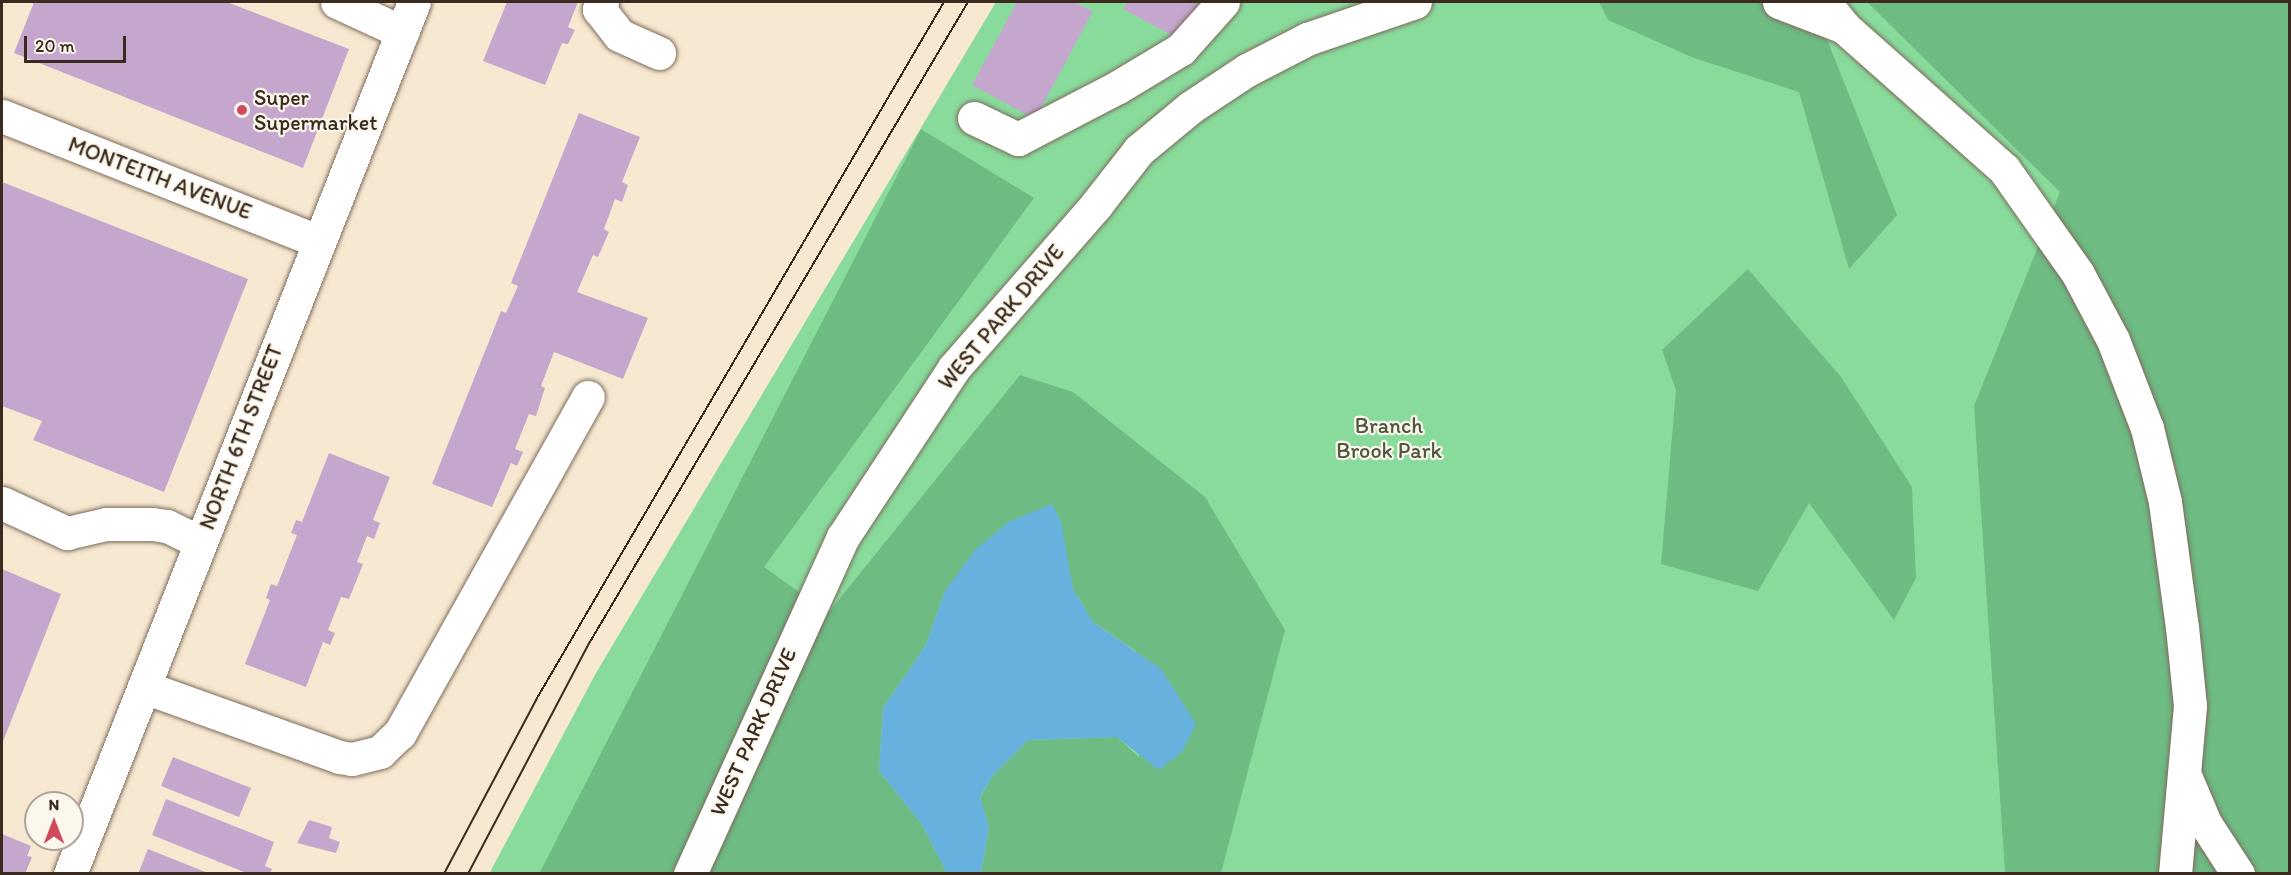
<!DOCTYPE html>
<style>
body{margin:0}
#map{position:relative;width:2291px;height:875px;overflow:hidden;background:#f7e8d1;font-family:Itim,sans-serif}
div>[style]{position:absolute}
[style*='--x']{left:calc(var(--x)*1px);top:calc(var(--y)*1px);width:calc(var(--w)*1px);rotate:calc(var(--a)*1deg)}
.green>*{inset:0;background:#89db9c}
.forest>*{inset:0;background:#6ebb84}
.water>*{inset:0;background:#67b1df}
.building>*{inset:0;background:#c5a7ce}
.roads{filter:drop-shadow(0 0 2px #7d6c5d) drop-shadow(0 0 2px #7d6c5d)}
.minor>*{height:33px;margin:-16.5px;padding:0 16.5px;transform-origin:16.5px;border-radius:16.5px;background:#fff}
.tram>*{height:1.5px;margin:-0.75px;padding:0 0.75px;transform-origin:0.75px;border-radius:0.75px;background:#3b2a1e}
.dots>*{width:16px;height:16px;translate:-50% -50%;box-sizing:border-box;border:3px solid #fbf7ec;border-radius:50%}
span{translate:-50% -50%;white-space:nowrap;text-align:center;line-height:1.15;-webkit-text-stroke:4.5px #fbf7ec;paint-order:stroke}
.poi-label{font-size:22px;color:#3b2a1e}
.left{translate:0 -50%;text-align:left}
.street-label{font-size:22px;color:#3b2a1e}
.park-label{font-size:22px;color:#4e563e}
.frame{position:absolute;inset:0;border:3px solid #3b2a1e;pointer-events:none}
.north{position:absolute;left:24px;top:791px;width:60px;height:60px;box-sizing:border-box;background:#fbf7ec;border:2px solid #aea59a;border-radius:50%;rotate:0deg;font-size:16px;font-weight:700;line-height:24px;text-align:center;color:#3b2a1e}
.north::after{content:'';display:block;margin:auto;width:21px;height:27px;background:#d1495b;clip-path:polygon(50% 0,100% 100%,50% 72%,0 100%)}
.scale{position:absolute;left:24px;top:36px;width:102px;height:27px;box-sizing:border-box;border:3px solid #3b2a1e;border-top:0;padding-left:8px;font-size:18px;line-height:21px;white-space:nowrap;color:#3b2a1e;-webkit-text-stroke:4px #fbf7ec;paint-order:stroke}
</style>
<div id="map">
<div class="green">
<div style="clip-path:polygon(996px 2px,2289px 2px,2289px 873px,489px 874px,596px 673px)"></div>
</div>
<div class="forest">
<div style="clip-path:polygon(1599px 2px,1792px 2px,1826px 37px,1897px 215px,1849px 269px,1799px 92px,1694px 58px,1608px 20px)"></div>
<div style="clip-path:polygon(1867px 2px,2289px 2px,2289px 873px,2005px 873px,1974px 406px,2060px 192px)"></div>
<div style="clip-path:polygon(921px 129px,1034px 198px,764px 567px,828px 613px,1020px 375px,1073px 392px,1205px 497px,1285px 630px,1221px 873px,981px 873px,989px 827px,980px 798px,992px 777px,1028px 740px,1117px 737px,1139px 757px,1136px 651px,1093px 622px,1073px 589px,1066px 558px,945px 591px,926px 645px,883px 708px,879px 771px,921px 823px,947px 873px,539px 874px)"></div>
<div style="clip-path:polygon(1748px 269px,1841px 377px,1912px 487px,1916px 578px,1894px 620px,1809px 503px,1758px 591px,1661px 564px,1676px 390px,1662px 350px)"></div>
</div>
<div class="water">
<div style="clip-path:polygon(1052px 504px,1061px 522px,1073px 589px,1093px 622px,1161px 669px,1196px 724px,1182px 752px,1159px 770px,1117px 737px,1028px 740px,992px 777px,980px 797px,989px 827px,981px 873px,947px 873px,921px 823px,879px 771px,883px 708px,926px 645px,945px 591px,976px 549px,1009px 522px)"></div>
</div>
<div class="building">
<div style="clip-path:polygon(34px 2px,227px 2px,349px 49px,303px 168px,14px 53px)"></div>
<div style="clip-path:polygon(507px 2px,578px 2px,568px 27px,575px 30px,568px 44px,562px 43px,545px 85px,483px 61px)"></div>
<div style="clip-path:polygon(1017px 2px,1074px 2px,1093px 11px,1035px 119px,972px 85px)"></div>
<div style="clip-path:polygon(1127px 2px,1199px 2px,1179px 39px,1123px 9px)"></div>
<div style="clip-path:polygon(579px 113px,640px 137px,622px 182px,628px 185px,622px 202px,615px 199px,604px 229px,609px 232px,598px 257px,593px 255px,577px 292px,648px 318px,623px 379px,554px 352px,541px 386px,545px 388px,536px 416px,529px 414px,515px 449px,523px 452px,517px 466px,511px 463px,492px 507px,432px 484px,501px 311px,506px 313px,518px 286px,511px 283px)"></div>
<div style="clip-path:polygon(2px 182px,248px 279px,164px 492px,33px 440px,42px 421px,2px 406px)"></div>
<div style="clip-path:polygon(329px 453px,390px 477px,373px 520px,380px 523px,374px 539px,367px 536px,357px 562px,363px 564px,349px 599px,341px 597px,328px 630px,335px 633px,330px 645px,323px 642px,306px 687px,245px 664px,270px 600px,266px 598px,271px 584px,277px 586px,297px 535px,291px 533px,296px 520px,302px 522px)"></div>
<div style="clip-path:polygon(2px 569px,61px 594px,2px 744px)"></div>
<div style="clip-path:polygon(173px 757px,251px 788px,239px 817px,161px 786px)"></div>
<div style="clip-path:polygon(166px 799px,274px 842px,265px 866px,272px 869px,270px 874px,249px 874px,152px 835px)"></div>
<div style="clip-path:polygon(309px 820px,332px 827px,329px 838px,340px 842px,336px 853px,297px 843px)"></div>
<div style="clip-path:polygon(2px 834px,31px 846px,27px 856px,32px 857px,25px 874px,2px 874px)"></div>
<div style="clip-path:polygon(148px 849px,208px 873px,208px 874px,138px 874px)"></div>
</div>
<div class="roads">
<div class="minor">
<div style="--x:337;--y:2;--w:72;--a:24.8"></div>
<div style="--x:602;--y:2;--w:8;--a:113"></div>
<div style="--x:599;--y:9;--w:33;--a:52"></div>
<div style="--x:619;--y:35;--w:44;--a:24.2"></div>
<div style="--x:1779;--y:2;--w:70;--a:21"></div>
<div style="--x:1824;--y:2;--w:32;--a:51"></div>
<div style="--x:1844;--y:27;--w:214;--a:41.6"></div>
<div style="--x:2004;--y:169;--w:128;--a:54.8"></div>
<div style="--x:2078;--y:274;--w:75;--a:62.1"></div>
<div style="--x:2113;--y:340;--w:94;--a:68.9"></div>
<div style="--x:2147;--y:428;--w:76;--a:76.3"></div>
<div style="--x:2165;--y:502;--w:126;--a:82.3"></div>
<div style="--x:2182;--y:627;--w:79;--a:84.2"></div>
<div style="--x:2190;--y:706;--w:169;--a:95.1"></div>
<div style="--x:2;--y:116;--w:340;--a:21.6"></div>
<div style="--x:974;--y:118;--w:49;--a:25.5"></div>
<div style="--x:1018;--y:139;--w:113;--a:-27.5"></div>
<div style="--x:1118;--y:87;--w:74;--a:-31.1"></div>
<div style="--x:1181;--y:49;--w:63;--a:-48.2"></div>
<div style="--x:2;--y:503;--w:72;--a:24.8"></div>
<div style="--x:67;--y:533;--w:40;--a:-13"></div>
<div style="--x:106;--y:524;--w:46;--a:0"></div>
<div style="--x:152;--y:524;--w:15;--a:8"></div>
<div style="--x:167;--y:526;--w:37;--a:26"></div>
<div style="--x:144;--y:687;--w:207;--a:19.7"></div>
<div style="--x:339;--y:757;--w:13;--a:9"></div>
<div style="--x:352;--y:759;--w:29;--a:-14"></div>
<div style="--x:380;--y:752;--w:28;--a:-44"></div>
<div style="--x:400;--y:733;--w:385;--a:-60.8"></div>
<div style="--x:2186;--y:778;--w:49;--a:67.1"></div>
<div style="--x:2205;--y:823;--w:61;--a:57.1"></div>
<div style="--x:70;--y:874;--w:937;--a:-68.47"></div>
<div style="--x:690;--y:874;--w:370;--a:-65.6"></div>
<div style="--x:843;--y:537;--w:202;--a:-56.7"></div>
<div style="--x:954;--y:368;--w:216;--a:-48.9"></div>
<div style="--x:1096;--y:205;--w:70;--a:-52"></div>
<div style="--x:1139;--y:150;--w:67;--a:-39.6"></div>
<div style="--x:1191;--y:107;--w:67;--a:-33.5"></div>
<div style="--x:1247;--y:70;--w:68;--a:-27.3"></div>
<div style="--x:1307;--y:39;--w:114;--a:-18.9"></div>
</div>
</div>
<div class="tram">
<div style="--x:444;--y:874;--w:197;--a:-62.1"></div>
<div style="--x:536;--y:700;--w:808;--a:-59.69"></div>
<div style="--x:468;--y:874;--w:262;--a:-62.3"></div>
<div style="--x:590;--y:642;--w:743;--a:-59.43"></div>
</div>
<div class="dots">
<div style="left:242px;top:110px;background:#d1495b"></div>
</div>
<div class="poi-label">
<span class="left" style="left:254px;top:110px">Super<br>Supermarket</span>
</div>
<div class="street-label">
<span style="left:160px;top:178px;rotate:21deg">MONTEITH AVENUE</span>
<span style="left:1001px;top:317px;rotate:-50deg">WEST PARK DRIVE</span>
<span style="left:241px;top:437px;rotate:-69deg">NORTH 6TH STREET</span>
<span style="left:753px;top:732px;rotate:-66deg">WEST PARK DRIVE</span>
</div>
<div class="park-label">
<span style="left:1389px;top:438px">Branch<br>Brook Park</span>
</div>
<div class="frame"></div>
<div class="north">N</div>
<div class="scale">20 m</div>
</div>
